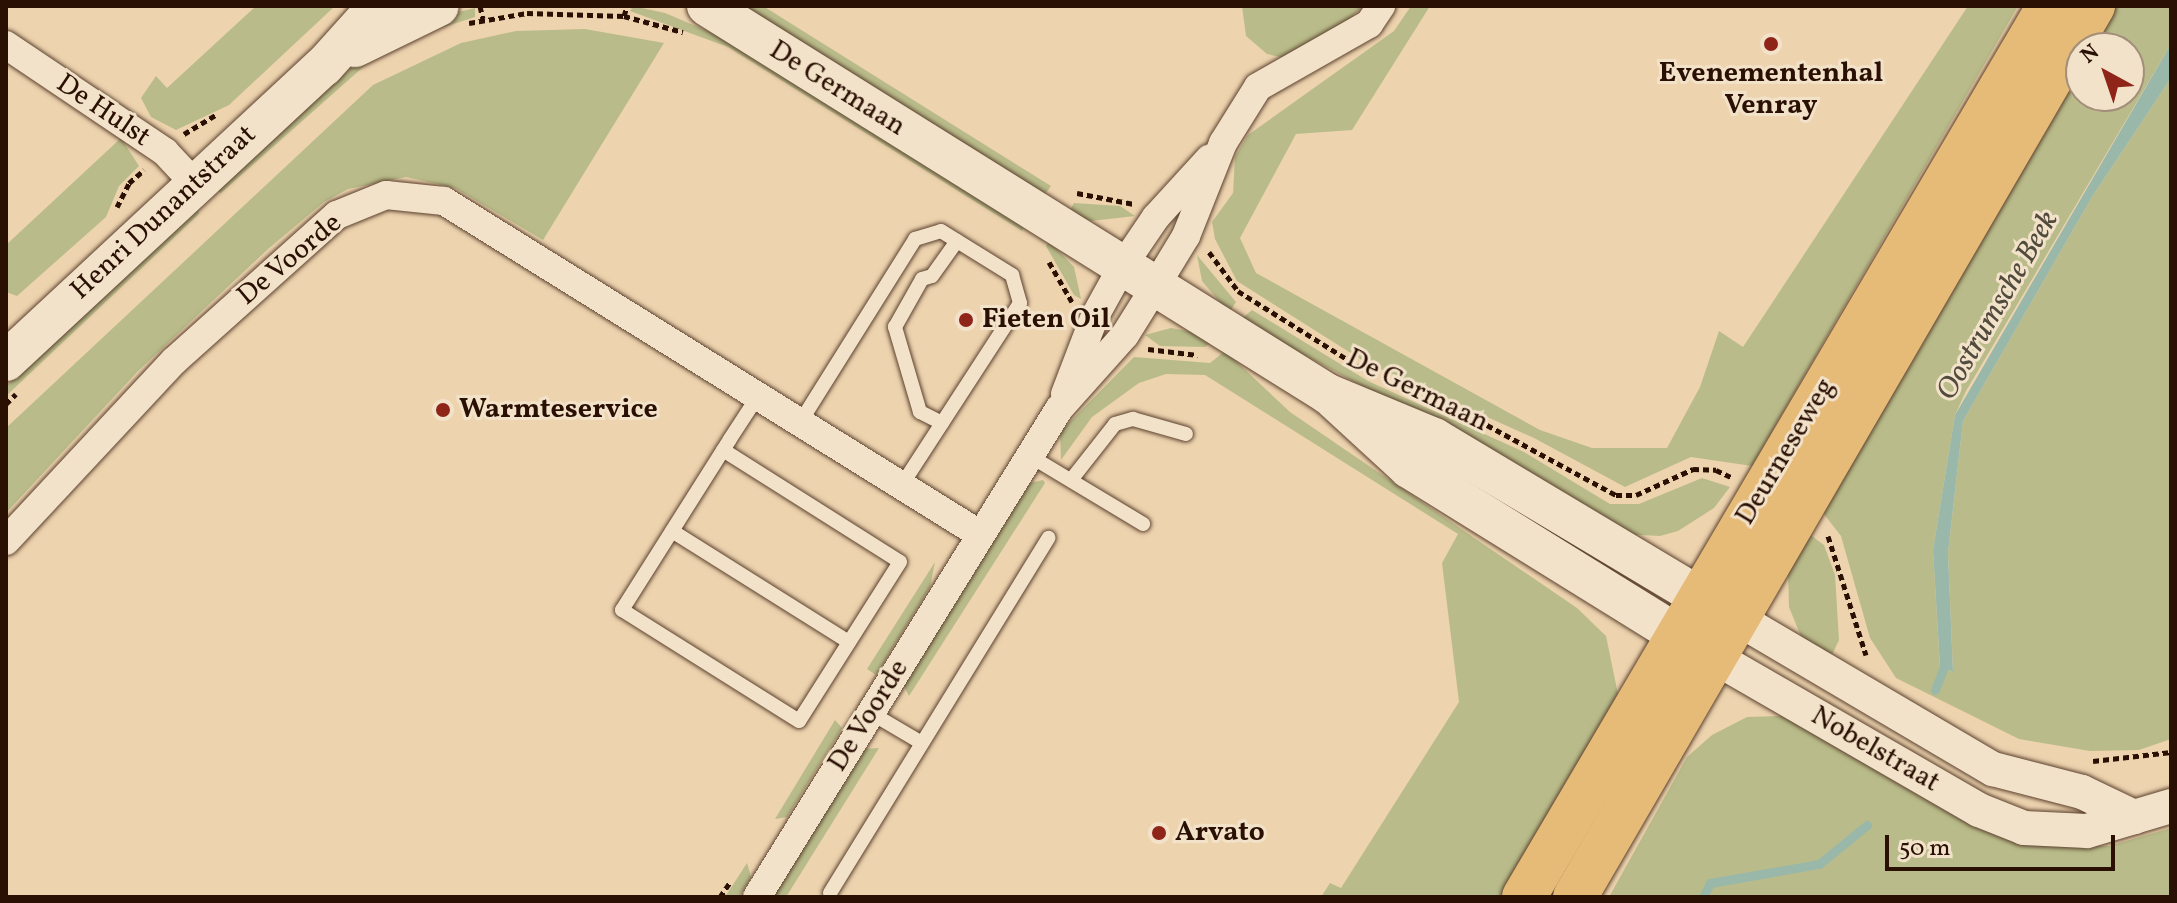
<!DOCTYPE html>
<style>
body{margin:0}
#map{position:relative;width:2177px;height:903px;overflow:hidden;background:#edd3ae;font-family:Vollkorn,serif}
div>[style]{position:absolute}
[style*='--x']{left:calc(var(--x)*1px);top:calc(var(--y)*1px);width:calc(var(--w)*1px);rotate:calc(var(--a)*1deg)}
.green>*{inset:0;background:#b9bc8a}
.water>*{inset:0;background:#99b8a9}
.stream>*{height:9px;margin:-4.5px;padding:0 4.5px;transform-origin:4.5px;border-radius:4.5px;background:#99b8a9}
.path>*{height:5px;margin-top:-2.5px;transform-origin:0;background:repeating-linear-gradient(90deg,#2a1003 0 6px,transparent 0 10px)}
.roads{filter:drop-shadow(0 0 2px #5b412e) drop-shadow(0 0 2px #5b412e)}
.service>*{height:14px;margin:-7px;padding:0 7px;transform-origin:7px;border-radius:7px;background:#f3e2ca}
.minor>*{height:28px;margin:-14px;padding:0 14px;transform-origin:14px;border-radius:14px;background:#f3e2ca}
.tertiary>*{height:34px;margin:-17px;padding:0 17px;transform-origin:17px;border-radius:17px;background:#f3e2ca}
.secondary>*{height:40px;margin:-20px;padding:0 20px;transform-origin:20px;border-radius:20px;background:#f3e2ca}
.primary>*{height:44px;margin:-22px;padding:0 22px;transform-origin:22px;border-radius:22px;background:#e6ba77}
.dots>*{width:22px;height:22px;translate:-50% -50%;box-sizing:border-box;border:4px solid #f3e2ca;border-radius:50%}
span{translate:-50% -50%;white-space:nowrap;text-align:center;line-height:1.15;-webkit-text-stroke:6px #f3e2ca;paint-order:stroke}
.poi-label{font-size:28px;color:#2a1003;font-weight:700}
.left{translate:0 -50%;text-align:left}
.street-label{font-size:28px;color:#2a1003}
.water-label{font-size:30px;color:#514b3d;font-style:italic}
.frame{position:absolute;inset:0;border:8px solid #2a1003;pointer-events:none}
.north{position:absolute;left:2065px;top:32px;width:80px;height:80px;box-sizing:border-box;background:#f3e2ca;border:2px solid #a38e7a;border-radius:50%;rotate:320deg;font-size:22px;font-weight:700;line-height:32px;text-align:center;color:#2a1003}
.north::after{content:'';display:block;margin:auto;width:28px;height:36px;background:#8f2418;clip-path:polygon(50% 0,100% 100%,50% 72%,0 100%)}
.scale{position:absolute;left:1885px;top:835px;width:230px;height:36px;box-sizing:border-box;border:4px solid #2a1003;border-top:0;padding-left:10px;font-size:24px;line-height:28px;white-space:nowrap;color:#2a1003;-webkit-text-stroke:6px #f3e2ca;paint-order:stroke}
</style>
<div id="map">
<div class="green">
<div style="clip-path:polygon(256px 6px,335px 6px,229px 105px,176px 130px,151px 117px,141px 98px,156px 76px,167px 88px)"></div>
<div style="clip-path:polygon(633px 6px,665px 13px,731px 41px,1025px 224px,1022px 231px,728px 47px,630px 11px)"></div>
<div style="clip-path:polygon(738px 6px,763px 6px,1051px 186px,1043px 197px)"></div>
<div style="clip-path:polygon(1242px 6px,1363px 6px,1341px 27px,1285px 58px,1267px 54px,1246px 36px)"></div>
<div style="clip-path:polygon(1411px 6px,1430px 6px,1352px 130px,1296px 134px,1240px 238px,1256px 273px,1540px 430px,1592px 448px,1667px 448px,1700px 387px,1719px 331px,1743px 347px,1968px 6px,2018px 6px,1752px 466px,1691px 457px,1625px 487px,1534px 438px,1365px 362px,1237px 281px,1215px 239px,1212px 222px,1233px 193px,1235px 157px,1248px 135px,1394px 31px)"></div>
<div style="clip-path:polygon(2108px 6px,2171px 6px,2171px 44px,1966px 391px,1955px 415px,1933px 550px,1940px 667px,1953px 672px,1948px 553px,1963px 421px,2092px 197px,2171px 78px,2171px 739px,2139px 750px,2090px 751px,2019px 739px,1896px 678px,1870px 638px,1841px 536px,1820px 509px,2081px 52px,2081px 96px,2129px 96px,2129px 48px,2083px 48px)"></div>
<div style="clip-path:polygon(475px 8px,475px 17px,425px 33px,371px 60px,221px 193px,214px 190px,362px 58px,450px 14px)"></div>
<div style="clip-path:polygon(585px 29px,664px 43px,543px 240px,455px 188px,406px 177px,348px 189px,324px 202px,268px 249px,138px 371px,6px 513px,6px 428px,373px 85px,461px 43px,516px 31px)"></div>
<div style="clip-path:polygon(121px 138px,139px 166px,119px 186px,106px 217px,17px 296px,6px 292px,6px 245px)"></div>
<div style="clip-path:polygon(1074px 203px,1120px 206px,1135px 216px,1091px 221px,1069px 212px)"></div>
<div style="clip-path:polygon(199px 204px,199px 214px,6px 396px,6px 386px)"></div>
<div style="clip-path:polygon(1049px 241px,1074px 267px,1081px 299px,1074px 295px,1046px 246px)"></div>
<div style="clip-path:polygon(1197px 255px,1236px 302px,1229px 313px,1202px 281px)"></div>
<div style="clip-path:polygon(1252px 310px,1368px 381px,1524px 452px,1610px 504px,1639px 504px,1702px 478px,1730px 487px,1714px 508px,1678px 531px,1660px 536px,1622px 534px,1460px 439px,1240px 320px)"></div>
<div style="clip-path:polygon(1171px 328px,1198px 333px,1211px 343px,1205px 347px,1160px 346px,1145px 335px)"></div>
<div style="clip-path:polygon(1225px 351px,1290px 412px,1577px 608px,1606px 636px,1620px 704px,1510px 897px,1321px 897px,1330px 883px,1341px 888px,1459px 702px,1442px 563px,1458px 534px,1205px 375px,1166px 374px,1139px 383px,1092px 417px,1061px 460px,1060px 432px,1134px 357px,1210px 363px)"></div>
<div style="clip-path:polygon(1043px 480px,1045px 483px,909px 696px,904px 686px,915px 665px,1030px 483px)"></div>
<div style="clip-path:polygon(1801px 528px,1824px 545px,1835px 575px,1839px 640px,1829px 661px,1804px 644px,1789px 607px,1788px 572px)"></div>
<div style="clip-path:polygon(935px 562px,930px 587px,876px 675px,867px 669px)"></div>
<div style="clip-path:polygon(1782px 716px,2050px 844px,2109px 846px,2171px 828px,2171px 897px,1609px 897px,1687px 757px,1712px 735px,1747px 717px)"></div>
<div style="clip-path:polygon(835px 720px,842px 728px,787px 817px,775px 819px)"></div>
<div style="clip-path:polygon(879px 748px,786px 897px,772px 897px,863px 749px)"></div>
<div style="clip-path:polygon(747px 863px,751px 877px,739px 897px,725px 897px)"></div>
</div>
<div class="water">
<div style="clip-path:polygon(2171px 44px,2171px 78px,2092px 197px,1963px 421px,1948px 553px,1953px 672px,1940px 667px,1933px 550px,1955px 415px)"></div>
</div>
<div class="stream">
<div style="--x:1935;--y:690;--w:33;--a:-69"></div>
<div style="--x:1703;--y:897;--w:16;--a:-63"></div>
<div style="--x:1710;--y:883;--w:111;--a:-9.9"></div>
<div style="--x:1819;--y:864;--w:62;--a:-39.1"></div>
</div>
<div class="path">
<div style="--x:480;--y:6;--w:13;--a:77"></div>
<div style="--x:624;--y:16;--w:61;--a:15.2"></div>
<div style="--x:469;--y:23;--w:59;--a:-9.8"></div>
<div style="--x:527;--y:13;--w:97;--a:1.8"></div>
<div style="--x:624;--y:16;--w:10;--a:-73"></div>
<div style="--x:184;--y:134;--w:37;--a:-31"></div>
<div style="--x:1077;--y:193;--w:58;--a:10.9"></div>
<div style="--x:117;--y:207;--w:27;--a:-63"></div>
<div style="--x:129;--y:183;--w:20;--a:-41"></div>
<div style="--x:1209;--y:252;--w:49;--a:53.4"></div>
<div style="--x:1238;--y:291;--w:142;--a:32"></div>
<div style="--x:1049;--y:262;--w:46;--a:60.1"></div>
<div style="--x:1148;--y:349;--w:50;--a:6.8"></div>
<div style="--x:6;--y:404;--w:14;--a:-45"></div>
<div style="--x:1487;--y:425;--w:147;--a:28.5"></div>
<div style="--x:1616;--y:495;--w:20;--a:0"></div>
<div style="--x:1636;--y:495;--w:63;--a:-24.5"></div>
<div style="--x:1693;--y:469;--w:23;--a:2"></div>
<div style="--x:1716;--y:470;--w:17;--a:25"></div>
<div style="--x:1828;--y:536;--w:125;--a:72.3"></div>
<div style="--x:2093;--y:761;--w:79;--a:-6.6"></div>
<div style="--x:720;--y:897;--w:18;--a:-56"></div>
</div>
<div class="roads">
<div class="service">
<div style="--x:801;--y:421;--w:215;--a:-57.9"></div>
<div style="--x:915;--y:239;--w:27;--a:-17"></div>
<div style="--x:941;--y:231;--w:84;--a:31.8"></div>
<div style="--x:1012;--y:275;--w:29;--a:74"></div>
<div style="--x:1020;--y:303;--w:217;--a:123"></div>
<div style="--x:942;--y:423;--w:25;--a:-153"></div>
<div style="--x:920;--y:412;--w:89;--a:-106.4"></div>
<div style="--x:895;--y:327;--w:55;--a:-60.6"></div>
<div style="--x:922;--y:279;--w:10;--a:-17"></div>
<div style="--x:932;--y:276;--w:43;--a:-54.5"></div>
<div style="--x:723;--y:450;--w:209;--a:32.3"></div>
<div style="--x:900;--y:562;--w:188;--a:122.4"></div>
<div style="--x:799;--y:721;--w:209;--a:-147.9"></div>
<div style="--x:622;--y:610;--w:202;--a:-57.7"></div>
<div style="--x:730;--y:439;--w:51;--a:-56.9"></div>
<div style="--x:1030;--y:456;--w:132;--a:31"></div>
<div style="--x:1071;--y:480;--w:71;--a:-51.8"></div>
<div style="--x:1115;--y:424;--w:19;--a:-16"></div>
<div style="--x:1133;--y:419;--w:55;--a:15.8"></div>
<div style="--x:672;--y:531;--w:209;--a:32.1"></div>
<div style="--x:871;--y:713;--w:59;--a:30.5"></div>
<div style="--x:830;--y:893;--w:417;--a:-58.4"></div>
</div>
<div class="minor">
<div style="--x:6;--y:45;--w:192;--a:33.9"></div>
<div style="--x:165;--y:152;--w:42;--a:46.9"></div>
<div style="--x:1065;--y:394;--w:84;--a:-69"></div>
<div style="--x:1095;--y:316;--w:56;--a:-61.1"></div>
<div style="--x:1122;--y:267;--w:60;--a:-55.8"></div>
<div style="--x:1156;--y:217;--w:79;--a:-47.6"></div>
<div style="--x:6;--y:541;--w:246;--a:-47"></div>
<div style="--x:174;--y:361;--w:219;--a:-41.9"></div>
<div style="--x:337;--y:215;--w:53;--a:-22.2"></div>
<div style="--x:386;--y:195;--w:58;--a:5.9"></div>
<div style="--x:444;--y:201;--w:632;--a:31.88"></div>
<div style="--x:757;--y:897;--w:574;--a:-58.25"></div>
<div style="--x:1059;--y:409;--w:99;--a:-48.3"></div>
<div style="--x:1125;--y:335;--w:57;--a:-58"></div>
<div style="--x:1155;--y:287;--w:60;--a:-58.7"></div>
<div style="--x:1186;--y:236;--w:100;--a:-68.3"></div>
<div style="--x:1223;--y:143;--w:66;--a:-58"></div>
<div style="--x:1258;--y:87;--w:128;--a:-29.6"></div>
<div style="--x:1369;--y:24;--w:22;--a:-56"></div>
</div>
<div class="tertiary">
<div style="--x:1738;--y:619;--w:296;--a:30.5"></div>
<div style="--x:1993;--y:769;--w:92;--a:14.5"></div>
<div style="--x:2082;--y:792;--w:58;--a:25.7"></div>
<div style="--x:1714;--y:657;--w:306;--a:30"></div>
<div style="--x:1979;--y:810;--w:48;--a:21.8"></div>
<div style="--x:2024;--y:828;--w:63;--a:2.7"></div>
<div style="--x:2087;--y:831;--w:88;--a:-16.6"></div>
</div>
<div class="secondary">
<div style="--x:707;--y:6;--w:732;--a:32"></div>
<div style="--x:1328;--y:394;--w:115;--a:22.5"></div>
<div style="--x:1434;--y:438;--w:345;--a:30.9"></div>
<div style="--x:355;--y:47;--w:93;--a:-26"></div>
<div style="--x:6;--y:361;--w:434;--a:-42.9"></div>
<div style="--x:324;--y:66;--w:81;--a:-48"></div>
<div style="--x:1334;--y:399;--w:102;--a:42.6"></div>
<div style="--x:1409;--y:468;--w:349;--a:31.8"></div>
</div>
<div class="primary">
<div style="--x:1524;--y:897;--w:1034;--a:-59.49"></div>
<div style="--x:1575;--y:897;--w:1031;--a:-59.83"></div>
</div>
</div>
<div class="dots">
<div style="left:1771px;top:44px;background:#8f2418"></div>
<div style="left:966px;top:320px;background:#8f2418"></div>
<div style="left:443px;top:410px;background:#8f2418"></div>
<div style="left:1159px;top:833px;background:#8f2418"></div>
</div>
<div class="poi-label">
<span style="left:1771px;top:90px">Evenementenhal<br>Venray</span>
<span class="left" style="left:982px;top:320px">Fieten Oil</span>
<span class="left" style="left:459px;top:410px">Warmteservice</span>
<span class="left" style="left:1175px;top:833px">Arvato</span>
</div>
<div class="street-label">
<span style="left:837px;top:89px;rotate:32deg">De Germaan</span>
<span style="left:103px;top:111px;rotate:34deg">De Hulst</span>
<span style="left:164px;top:213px;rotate:-43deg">Henri Dunantstraat</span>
<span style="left:290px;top:260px;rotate:-40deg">De Voorde</span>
<span style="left:1417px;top:391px;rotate:26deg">De Germaan</span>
<span style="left:1786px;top:452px;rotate:-59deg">Deurneseweg</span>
<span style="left:869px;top:716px;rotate:-58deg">De Voorde</span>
<span style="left:1875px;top:750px;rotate:30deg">Nobelstraat</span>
</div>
<div class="water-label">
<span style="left:1998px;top:306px;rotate:-60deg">Oostrumsche Beek</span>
</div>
<div class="frame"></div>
<div class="north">N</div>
<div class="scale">50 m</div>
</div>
